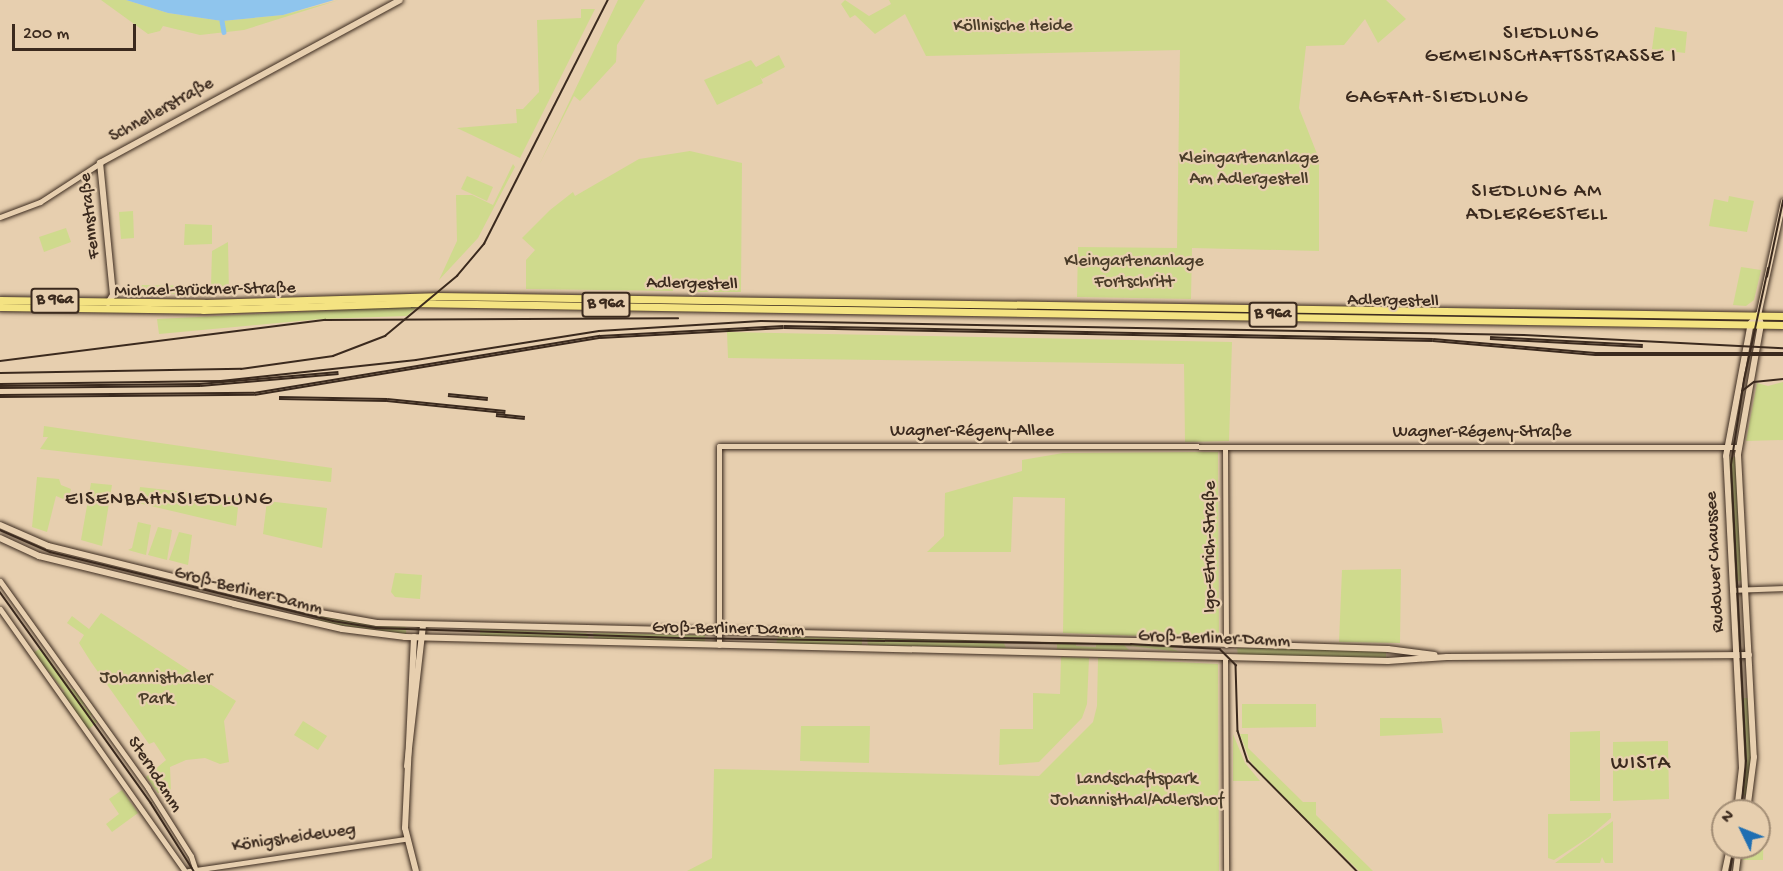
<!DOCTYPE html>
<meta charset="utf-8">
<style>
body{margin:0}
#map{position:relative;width:1783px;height:871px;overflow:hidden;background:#e7cfaf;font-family:"Gochi Hand",sans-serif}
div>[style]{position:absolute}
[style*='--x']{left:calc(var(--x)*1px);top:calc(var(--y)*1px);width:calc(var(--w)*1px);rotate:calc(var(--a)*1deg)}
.green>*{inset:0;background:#cfda8d}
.water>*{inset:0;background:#8fc5ed}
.canal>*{height:4.5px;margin:-2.25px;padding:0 2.25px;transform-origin:2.25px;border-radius:2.25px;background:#8fc5ed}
.roads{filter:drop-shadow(0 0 2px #3b2a1e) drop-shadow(0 0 2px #3b2a1e)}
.tertiary>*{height:5px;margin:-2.5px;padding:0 2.5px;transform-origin:2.5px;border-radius:2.5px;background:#e7cfaf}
.secondary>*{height:6px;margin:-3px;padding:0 3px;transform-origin:3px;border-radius:3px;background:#e7cfaf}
.primary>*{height:7px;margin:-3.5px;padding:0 3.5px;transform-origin:3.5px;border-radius:3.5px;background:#f4e382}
.tram>*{height:1.5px;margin:-0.75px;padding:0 0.75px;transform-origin:0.75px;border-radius:0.75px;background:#3b2a1e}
.rail>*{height:4px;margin-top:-2px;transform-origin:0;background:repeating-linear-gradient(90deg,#e7cfaf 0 4.5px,#3b2a1e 0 9px);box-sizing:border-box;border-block:2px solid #3b2a1e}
span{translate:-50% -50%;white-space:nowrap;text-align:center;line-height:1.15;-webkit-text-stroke:4.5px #e7cfaf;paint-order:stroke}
.shield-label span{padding:2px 4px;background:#e7cfaf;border:2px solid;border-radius:4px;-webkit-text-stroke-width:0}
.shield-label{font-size:16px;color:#3b2a1e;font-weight:700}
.park-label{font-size:18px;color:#4a3c29}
.street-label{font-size:18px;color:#3b2a1e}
.neighbourhood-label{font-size:20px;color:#3b2a1e;letter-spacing:1.5px}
.quarter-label{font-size:21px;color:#3b2a1e;letter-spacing:1.5px}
.north{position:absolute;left:1711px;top:799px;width:60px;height:60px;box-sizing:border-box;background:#e7cfaf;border:2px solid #a28d75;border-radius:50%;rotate:313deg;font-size:16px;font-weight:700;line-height:24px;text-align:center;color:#3b2a1e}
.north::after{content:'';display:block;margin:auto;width:21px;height:27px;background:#1f6fb2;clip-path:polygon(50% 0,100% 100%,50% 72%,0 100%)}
.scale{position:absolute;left:12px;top:24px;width:124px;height:27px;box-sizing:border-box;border:3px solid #3b2a1e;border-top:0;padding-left:8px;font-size:18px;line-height:21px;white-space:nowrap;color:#3b2a1e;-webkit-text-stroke:4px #e7cfaf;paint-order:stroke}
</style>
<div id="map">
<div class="green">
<div style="clip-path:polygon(101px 0,126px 0,168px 13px,222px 21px,283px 15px,339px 0,244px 30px,200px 35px,163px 26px,160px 31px,148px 34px)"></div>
<div style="clip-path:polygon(618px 0,645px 0,617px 45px,616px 62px,580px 101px,574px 96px,539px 165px)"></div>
<div style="clip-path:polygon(845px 0,869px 16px,891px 4px,889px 0,1386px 0,1406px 19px,1378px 43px,1365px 19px,1344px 45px,1306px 46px,1299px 108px,1319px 159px,1319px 251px,1192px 248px,1191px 299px,1077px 297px,1078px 247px,1177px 248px,1180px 50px,926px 56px,905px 14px,875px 34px,855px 15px,850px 18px,841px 4px)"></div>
<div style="clip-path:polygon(581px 9px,595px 9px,520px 158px,457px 128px,517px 123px,516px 109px,523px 109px,539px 92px,537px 20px,581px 18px)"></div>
<div style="clip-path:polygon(1655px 27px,1687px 32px,1685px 53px,1652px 49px)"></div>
<div style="clip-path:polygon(779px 55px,785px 67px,762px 79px,760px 76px,763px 83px,717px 105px,704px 80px,751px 60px,756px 67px)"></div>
<div style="clip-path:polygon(690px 151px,742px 163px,741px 292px,697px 292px,696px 287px,673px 287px,673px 291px,526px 289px,526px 260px,535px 250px,522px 238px,550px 210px,573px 192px,575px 196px,639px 159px)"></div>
<div style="clip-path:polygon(513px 164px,515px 167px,478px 238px,439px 280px,457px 241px,456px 195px,472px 195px,493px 205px)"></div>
<div style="clip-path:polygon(467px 176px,493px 187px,487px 201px,461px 189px)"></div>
<div style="clip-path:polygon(1729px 196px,1754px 201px,1747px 232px,1709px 226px,1714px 199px,1728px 202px)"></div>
<div style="clip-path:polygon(133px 211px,134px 238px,121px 239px,119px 212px)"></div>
<div style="clip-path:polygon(185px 224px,212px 225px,212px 244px,184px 245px)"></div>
<div style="clip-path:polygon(66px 228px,71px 242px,44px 252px,39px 237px)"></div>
<div style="clip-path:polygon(228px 242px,229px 294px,138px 294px,142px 285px,211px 286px,212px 251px)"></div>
<div style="clip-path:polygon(1741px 267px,1761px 270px,1754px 300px,1746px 306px,1733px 305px)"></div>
<div style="clip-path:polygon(418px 306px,407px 316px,321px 319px,159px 334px,157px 319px)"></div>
<div style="clip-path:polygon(727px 332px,1232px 342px,1229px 441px,1185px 442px,1184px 364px,728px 358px)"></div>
<div style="clip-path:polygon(1783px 382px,1783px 440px,1746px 441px,1757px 383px,1768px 386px)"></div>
<div style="clip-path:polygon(44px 426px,332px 468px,331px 482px,40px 449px,48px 437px,43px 437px)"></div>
<div style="clip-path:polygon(1193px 452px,1218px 452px,1219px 639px,1063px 633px,1065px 498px,1013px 497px,1011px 552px,927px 552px,944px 536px,945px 493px,1022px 471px,1022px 460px,1063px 453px)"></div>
<div style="clip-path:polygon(1736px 457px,1743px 580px,1734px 582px,1728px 458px)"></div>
<div style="clip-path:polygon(37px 477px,59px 479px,61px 485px,71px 489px,68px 501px,56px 496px,47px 532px,32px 527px)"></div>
<div style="clip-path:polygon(91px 483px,112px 485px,102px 546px,81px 540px)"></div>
<div style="clip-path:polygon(140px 487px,239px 498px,236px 526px,138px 503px)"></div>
<div style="clip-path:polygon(267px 501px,327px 508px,322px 548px,263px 534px)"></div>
<div style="clip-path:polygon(138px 522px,151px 525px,146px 555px,128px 550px,132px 548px)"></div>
<div style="clip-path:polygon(158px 527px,172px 530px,167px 560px,148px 555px)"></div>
<div style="clip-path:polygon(179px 532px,192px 535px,188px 565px,169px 560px)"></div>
<div style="clip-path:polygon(1401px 569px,1400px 643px,1339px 642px,1342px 570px)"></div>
<div style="clip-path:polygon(395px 573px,422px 575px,420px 599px,395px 597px,391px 592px)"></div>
<div style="clip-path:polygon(101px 613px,236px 701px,224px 721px,229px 762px,220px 764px,205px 758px,186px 760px,170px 767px,171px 791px,158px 793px,146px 777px,166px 760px,154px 742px,149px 744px,91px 662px,79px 643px,84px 635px,67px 623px,72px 616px,89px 629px)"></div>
<div style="clip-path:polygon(319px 615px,406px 627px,406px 634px,317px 622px)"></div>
<div style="clip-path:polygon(480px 629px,586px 633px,589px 635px,587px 640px,480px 637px)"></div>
<div style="clip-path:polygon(593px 633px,705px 635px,705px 642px,594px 640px)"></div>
<div style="clip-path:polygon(778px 637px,862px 638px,862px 645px,776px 644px)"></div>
<div style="clip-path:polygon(867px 638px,1003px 641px,1006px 648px,868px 645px)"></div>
<div style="clip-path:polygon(1057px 642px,1076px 642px,1076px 646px,1096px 647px,1096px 642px,1180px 647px,1170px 648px,1180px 652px,1124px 645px,1129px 650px,1057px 649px)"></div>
<div style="clip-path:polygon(41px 648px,71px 689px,75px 690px,85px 704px,82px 704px,93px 715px,90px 715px,92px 719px,98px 721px,88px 730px,61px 693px,65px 692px,33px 653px)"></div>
<div style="clip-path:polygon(1237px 648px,1386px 651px,1386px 659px,1238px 655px)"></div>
<div style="clip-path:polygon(1061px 657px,1089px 658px,1087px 704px,1082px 718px,1039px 762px,999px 765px,1000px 729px,1033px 729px,1033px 693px,1060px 694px)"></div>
<div style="clip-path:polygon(1098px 658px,1218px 664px,1219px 871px,687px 871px,712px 858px,714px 769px,1039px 776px,1093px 722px,1097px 706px)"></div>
<div style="clip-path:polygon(1740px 698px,1749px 698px,1752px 760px,1749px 795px,1742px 795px)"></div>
<div style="clip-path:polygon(1242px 704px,1316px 704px,1316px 727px,1242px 728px)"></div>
<div style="clip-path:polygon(1380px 718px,1441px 718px,1443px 733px,1380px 736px)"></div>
<div style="clip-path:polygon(303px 721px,327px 736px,318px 750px,294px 735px)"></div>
<div style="clip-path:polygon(801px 726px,870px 726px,869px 763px,800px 761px)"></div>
<div style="clip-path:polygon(1600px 731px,1600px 801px,1570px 801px,1570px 732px)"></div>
<div style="clip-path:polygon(1233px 734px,1245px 763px,1260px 781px,1233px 781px)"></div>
<div style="clip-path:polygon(1240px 734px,1248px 734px,1248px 748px,1303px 802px,1316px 802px,1316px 815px,1373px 871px,1359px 871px,1261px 775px,1250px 761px)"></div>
<div style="clip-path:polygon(1668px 741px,1669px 799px,1613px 801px,1613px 742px)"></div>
<div style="clip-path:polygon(122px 790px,138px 813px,112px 832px,106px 824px,119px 814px,109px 799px)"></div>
<div style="clip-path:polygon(1754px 809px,1760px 809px,1760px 816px,1764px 816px,1763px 860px,1743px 860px,1746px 847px,1759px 847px,1759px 811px)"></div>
<div style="clip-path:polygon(1611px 813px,1611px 818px,1589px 837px,1554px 860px,1548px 858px,1548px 814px)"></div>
<div style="clip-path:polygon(1613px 821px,1613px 863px,1605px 863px,1602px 857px,1600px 863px,1555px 863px)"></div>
</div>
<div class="water">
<div style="clip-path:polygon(126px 0,334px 0,283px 15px,222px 21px,168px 13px)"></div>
</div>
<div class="canal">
<div style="--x:222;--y:21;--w:11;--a:80"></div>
</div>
<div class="roads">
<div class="tertiary">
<div style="--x:0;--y:217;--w:43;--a:-20.6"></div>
<div style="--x:40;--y:202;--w:72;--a:-33"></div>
<div style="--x:1758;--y:315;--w:117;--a:-77.6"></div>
<div style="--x:1225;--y:448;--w:197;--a:89.7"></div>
<div style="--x:0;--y:581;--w:254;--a:54.4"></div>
<div style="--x:148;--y:788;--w:80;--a:57.7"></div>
<div style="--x:191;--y:856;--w:16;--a:72"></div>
<div style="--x:1732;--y:590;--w:51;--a:-2.2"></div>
<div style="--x:0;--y:609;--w:321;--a:54.8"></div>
<div style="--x:719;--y:645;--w:199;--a:-90"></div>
<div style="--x:719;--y:446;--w:1020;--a:0.06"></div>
<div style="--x:1225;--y:657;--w:214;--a:89.7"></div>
<div style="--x:188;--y:871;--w:219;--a:-8.4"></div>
</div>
<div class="secondary">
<div style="--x:108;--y:303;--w:9;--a:-58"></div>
<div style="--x:113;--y:295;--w:133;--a:-95.6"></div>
<div style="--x:100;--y:163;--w:341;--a:-28.5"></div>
<div style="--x:0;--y:525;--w:52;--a:23.6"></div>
<div style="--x:48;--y:546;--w:275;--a:13.9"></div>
<div style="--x:315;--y:612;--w:63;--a:10.1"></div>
<div style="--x:377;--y:623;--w:759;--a:1.36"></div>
<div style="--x:1136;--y:641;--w:252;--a:1.8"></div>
<div style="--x:1388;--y:649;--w:47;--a:7.3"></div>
<div style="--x:0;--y:538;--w:43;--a:24.8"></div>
<div style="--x:39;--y:556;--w:201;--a:13.8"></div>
<div style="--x:234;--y:604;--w:111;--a:13"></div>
<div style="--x:342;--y:629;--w:64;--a:7.2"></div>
<div style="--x:405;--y:637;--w:983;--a:1.4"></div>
<div style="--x:1388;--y:661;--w:59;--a:-3.9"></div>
<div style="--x:1447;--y:657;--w:302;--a:-0.4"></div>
<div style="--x:414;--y:637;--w:191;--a:92.7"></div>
<div style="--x:405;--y:828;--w:44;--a:75.7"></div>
<div style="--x:407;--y:766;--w:142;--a:-83.5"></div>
<div style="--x:1737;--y:811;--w:43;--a:-83.4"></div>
<div style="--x:1742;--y:768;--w:312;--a:-92.9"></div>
<div style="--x:1726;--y:456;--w:135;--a:-79.4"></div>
<div style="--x:1751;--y:323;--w:11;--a:-49"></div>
<div style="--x:1758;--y:315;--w:9;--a:72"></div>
<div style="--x:1761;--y:324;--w:133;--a:100"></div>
<div style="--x:1738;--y:455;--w:302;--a:87"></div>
<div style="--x:1754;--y:757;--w:54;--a:97.4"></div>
<div style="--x:1725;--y:871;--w:25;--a:-78"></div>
<div style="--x:1736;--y:871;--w:24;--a:-83"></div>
</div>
<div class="primary">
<div style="--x:0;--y:300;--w:204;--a:0.8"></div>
<div style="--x:204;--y:303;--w:231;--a:-1.7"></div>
<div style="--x:435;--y:296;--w:1348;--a:0.85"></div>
<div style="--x:0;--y:307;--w:203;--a:0.8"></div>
<div style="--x:203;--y:310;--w:207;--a:-1.9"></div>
<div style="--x:410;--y:303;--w:1373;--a:0.92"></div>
</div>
</div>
<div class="tram">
<div style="--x:1767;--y:277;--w:78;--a:-78.1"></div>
<div style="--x:0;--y:361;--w:328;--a:-7.2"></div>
<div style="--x:325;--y:320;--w:353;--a:-0.3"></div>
<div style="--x:0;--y:373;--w:241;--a:-1"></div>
<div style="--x:241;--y:369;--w:93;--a:-8"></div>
<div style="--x:333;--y:356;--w:56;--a:-21"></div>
<div style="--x:385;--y:336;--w:94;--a:-39.8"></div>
<div style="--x:457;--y:276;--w:42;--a:-49.8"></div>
<div style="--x:484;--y:244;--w:274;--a:-63.1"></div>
<div style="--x:0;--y:384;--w:221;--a:-0.8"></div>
<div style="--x:221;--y:381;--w:196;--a:-6.1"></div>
<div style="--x:416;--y:360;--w:185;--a:-9"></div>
<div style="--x:599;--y:331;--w:162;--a:-3.5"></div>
<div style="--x:761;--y:321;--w:763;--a:1.05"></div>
<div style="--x:1524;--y:335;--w:259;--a:2.9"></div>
<div style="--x:1742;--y:391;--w:15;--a:-37"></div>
<div style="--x:1754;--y:382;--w:29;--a:-6"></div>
<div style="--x:0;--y:530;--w:55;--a:23.7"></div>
<div style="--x:50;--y:552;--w:291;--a:13.7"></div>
<div style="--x:333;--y:621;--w:44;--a:9.2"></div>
<div style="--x:376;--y:628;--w:303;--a:1.9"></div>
<div style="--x:679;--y:638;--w:452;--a:0.8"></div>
<div style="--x:1131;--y:644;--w:89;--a:3.2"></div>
<div style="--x:1220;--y:649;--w:23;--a:45"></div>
<div style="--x:1236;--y:665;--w:66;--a:88.3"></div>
<div style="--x:1238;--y:731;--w:32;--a:72"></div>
<div style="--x:1248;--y:761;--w:155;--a:45.3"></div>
<div style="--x:0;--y:592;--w:259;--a:54.4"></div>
<div style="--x:151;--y:803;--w:80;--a:57.7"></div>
<div style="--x:1741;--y:811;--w:50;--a:-84.3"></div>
<div style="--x:1746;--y:761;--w:296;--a:-92.9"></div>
<div style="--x:1731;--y:465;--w:86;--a:-81.3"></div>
<div style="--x:1744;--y:380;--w:114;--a:-77.8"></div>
<div style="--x:1730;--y:871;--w:24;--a:-81"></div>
</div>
<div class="rail">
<div style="--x:1490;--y:338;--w:153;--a:3"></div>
<div style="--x:0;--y:387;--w:200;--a:-0.6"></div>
<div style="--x:200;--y:385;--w:139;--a:-5"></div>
<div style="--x:448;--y:395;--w:40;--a:5.7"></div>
<div style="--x:0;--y:396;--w:254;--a:-0.5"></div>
<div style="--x:254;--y:394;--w:351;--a:-9.4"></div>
<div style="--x:600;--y:337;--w:184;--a:-3.1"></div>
<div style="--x:784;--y:327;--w:649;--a:1.15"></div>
<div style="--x:1433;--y:340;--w:163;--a:4.9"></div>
<div style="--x:1595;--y:354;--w:188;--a:0"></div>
<div style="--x:279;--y:398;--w:108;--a:1.1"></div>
<div style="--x:387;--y:400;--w:119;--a:5.8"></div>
<div style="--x:496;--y:415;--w:29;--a:6"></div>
</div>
<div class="shield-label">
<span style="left:55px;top:301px">B 96a</span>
<span style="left:606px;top:305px">B 96a</span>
<span style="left:1273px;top:315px">B 96a</span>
</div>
<div class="park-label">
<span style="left:1013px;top:27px">Köllnische Heide</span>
<span style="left:1249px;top:170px">Kleingartenanlage<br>Am Adlergestell</span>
<span style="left:1134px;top:273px">Kleingartenanlage<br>Fortschritt</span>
<span style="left:156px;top:690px">Johannisthaler<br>Park</span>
<span style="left:1137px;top:791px">Landschaftspark<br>Johannisthal/Adlershof</span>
</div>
<div class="street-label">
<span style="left:162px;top:111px;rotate:-29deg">Schnellerstraße</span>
<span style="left:91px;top:216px;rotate:-96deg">Fennstraße</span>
<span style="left:692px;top:285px;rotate:1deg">Adlergestell</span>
<span style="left:205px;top:291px;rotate:-1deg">Michael-Brückner-Straße</span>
<span style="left:1393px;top:302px;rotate:1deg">Adlergestell</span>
<span style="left:972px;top:432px">Wagner-Régeny-Allee</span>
<span style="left:1482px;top:433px">Wagner-Régeny-Straße</span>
<span style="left:1211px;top:547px;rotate:-90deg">Igo-Etrich-Straße</span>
<span style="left:1716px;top:562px;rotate:-93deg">Rudower Chaussee</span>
<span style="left:248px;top:592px;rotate:14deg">Groß-Berliner Damm</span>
<span style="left:728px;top:630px;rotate:1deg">Groß-Berliner Damm</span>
<span style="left:1214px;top:640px;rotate:2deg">Groß-Berliner Damm</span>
<span style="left:154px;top:775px;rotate:57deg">Sterndamm</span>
<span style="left:294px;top:839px;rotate:-8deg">Königsheideweg</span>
</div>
<div class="neighbourhood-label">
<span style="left:1551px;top:46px">SIEDLUNG<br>GEMEINSCHAFTSSTRASSE I</span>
<span style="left:1437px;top:98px">GAGFAH-SIEDLUNG</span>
<span style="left:1537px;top:204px">SIEDLUNG AM<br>ADLERGESTELL</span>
<span style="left:169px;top:500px">EISENBAHNSIEDLUNG</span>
</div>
<div class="quarter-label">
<span style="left:1641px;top:765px">WISTA</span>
</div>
<div class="north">N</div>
<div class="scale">200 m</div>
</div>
